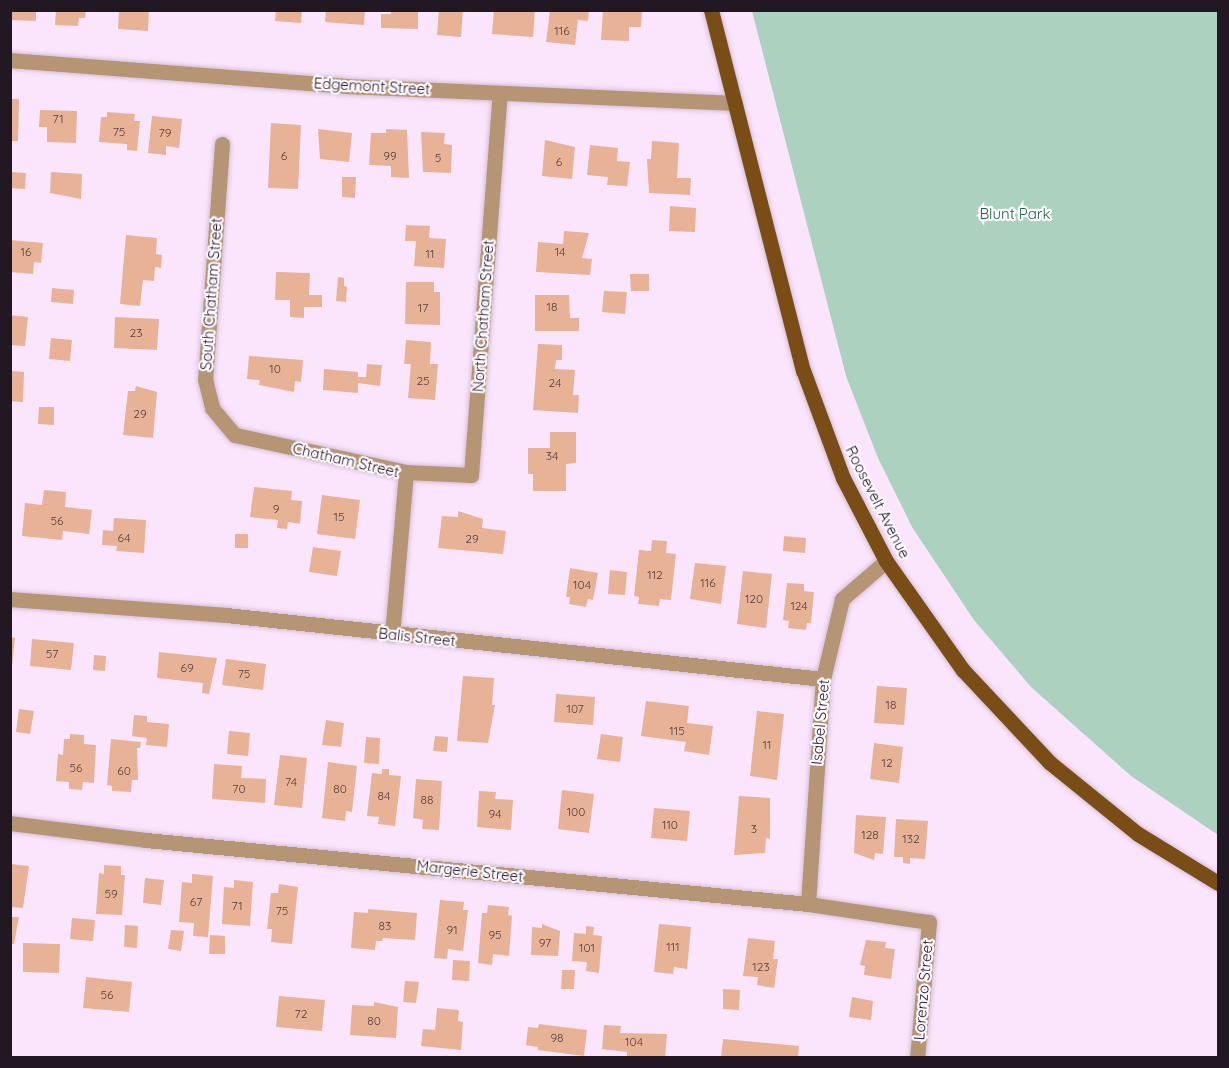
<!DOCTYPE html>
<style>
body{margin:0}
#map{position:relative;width:1229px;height:1068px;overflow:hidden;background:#fbe5fd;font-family:Quicksand,sans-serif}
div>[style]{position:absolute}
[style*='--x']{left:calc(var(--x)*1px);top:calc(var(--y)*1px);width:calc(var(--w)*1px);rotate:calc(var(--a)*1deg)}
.green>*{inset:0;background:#acd2bf}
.building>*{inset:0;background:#e7b296}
.roads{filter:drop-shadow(0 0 2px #d4c0d6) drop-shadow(0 0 2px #d4c0d6)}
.minor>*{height:15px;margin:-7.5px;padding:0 7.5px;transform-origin:7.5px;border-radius:7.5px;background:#b59574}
.major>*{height:15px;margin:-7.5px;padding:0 7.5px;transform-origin:7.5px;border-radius:7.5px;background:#7a4d17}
span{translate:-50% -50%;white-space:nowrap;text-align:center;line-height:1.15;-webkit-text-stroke:4.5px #fef9ff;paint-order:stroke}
.number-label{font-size:12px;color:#533e40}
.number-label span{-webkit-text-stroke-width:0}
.street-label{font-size:15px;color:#221823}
.park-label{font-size:15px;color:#1e6348}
.frame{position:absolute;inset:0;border:12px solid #221823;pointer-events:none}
</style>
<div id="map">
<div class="green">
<div style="clip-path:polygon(752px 11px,1218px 11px,1218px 835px,1131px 776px,1031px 687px,974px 620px,912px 527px,878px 458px,846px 376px)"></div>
</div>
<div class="building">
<div style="clip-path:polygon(10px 10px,36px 10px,36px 21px,10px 20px)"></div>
<div style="clip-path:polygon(56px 10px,86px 10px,85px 18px,79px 18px,78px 26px,55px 25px)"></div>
<div style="clip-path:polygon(119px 10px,149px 10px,148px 31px,118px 29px)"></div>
<div style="clip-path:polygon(276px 10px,302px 10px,301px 23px,275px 21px)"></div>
<div style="clip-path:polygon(326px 10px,365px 10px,364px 25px,325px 22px)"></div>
<div style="clip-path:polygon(391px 10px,418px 10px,418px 29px,381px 28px,381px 14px,391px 14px)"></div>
<div style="clip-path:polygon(439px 10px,463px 10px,461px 37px,437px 35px)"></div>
<div style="clip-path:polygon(494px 10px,535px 10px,533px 37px,492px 34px)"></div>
<div style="clip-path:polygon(550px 10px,589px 10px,588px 21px,578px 20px,575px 45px,546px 42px)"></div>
<div style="clip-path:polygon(603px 10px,642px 10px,641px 27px,629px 27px,629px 41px,601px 40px)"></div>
<div style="clip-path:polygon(10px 99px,19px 99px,18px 141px,10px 141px)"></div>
<div style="clip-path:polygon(40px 110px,77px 111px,76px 143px,47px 142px,47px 127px,39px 127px)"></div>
<div style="clip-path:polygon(107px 112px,135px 114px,134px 121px,140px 121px,137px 151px,127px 150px,127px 144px,99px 142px,101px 117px,107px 117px)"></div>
<div style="clip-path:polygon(152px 116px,182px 119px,179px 148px,166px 146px,166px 155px,148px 153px)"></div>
<div style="clip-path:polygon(271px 123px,301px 125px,298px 189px,268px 188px)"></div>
<div style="clip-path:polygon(318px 129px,352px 133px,349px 162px,320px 159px)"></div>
<div style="clip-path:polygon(386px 129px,407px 130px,409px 178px,391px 177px,391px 166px,369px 165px,371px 133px,386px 133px)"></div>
<div style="clip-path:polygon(421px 132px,445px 133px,444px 144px,452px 145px,451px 173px,423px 172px)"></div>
<div style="clip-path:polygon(545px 140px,575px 147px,572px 179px,542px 176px)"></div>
<div style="clip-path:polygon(652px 141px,679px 143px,677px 178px,691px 178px,690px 195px,649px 193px,647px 159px,651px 159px)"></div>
<div style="clip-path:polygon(590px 145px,618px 148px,617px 161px,630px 162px,627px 186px,607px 185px,608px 177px,587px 175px)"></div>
<div style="clip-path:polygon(10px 172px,26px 173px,25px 189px,10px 188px)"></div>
<div style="clip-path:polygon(51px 172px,82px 174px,81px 199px,50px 193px)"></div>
<div style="clip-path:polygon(342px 177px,356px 177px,355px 198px,342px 197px)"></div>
<div style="clip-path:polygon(670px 206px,696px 208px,695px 232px,669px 231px)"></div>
<div style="clip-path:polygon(406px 225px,430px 226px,429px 238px,446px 239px,444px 268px,414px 266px,416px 241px,405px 241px)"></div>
<div style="clip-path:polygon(564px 231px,589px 233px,582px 258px,592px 259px,590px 275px,536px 272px,538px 242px,563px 244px)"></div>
<div style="clip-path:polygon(126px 235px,157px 238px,156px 254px,162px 255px,161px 268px,155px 267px,154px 281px,143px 280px,140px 306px,120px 304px)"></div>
<div style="clip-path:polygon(10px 240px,43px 243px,41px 263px,34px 262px,33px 274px,10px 272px)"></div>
<div style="clip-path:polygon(276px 272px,310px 273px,309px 295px,322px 295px,322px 307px,304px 307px,304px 318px,290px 317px,290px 300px,275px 300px)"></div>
<div style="clip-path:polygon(630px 274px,649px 274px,649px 291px,631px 291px)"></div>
<div style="clip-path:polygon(338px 277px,344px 278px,344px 286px,347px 287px,346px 302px,336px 301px)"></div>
<div style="clip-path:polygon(406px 282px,434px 282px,434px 292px,440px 292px,440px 325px,405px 324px)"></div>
<div style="clip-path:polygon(52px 288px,74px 290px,73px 304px,51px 302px)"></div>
<div style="clip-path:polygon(604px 291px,627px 292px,625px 314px,602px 312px)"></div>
<div style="clip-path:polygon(535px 295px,569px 295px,570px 318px,579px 318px,579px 331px,535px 331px)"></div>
<div style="clip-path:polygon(10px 315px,28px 317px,25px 346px,10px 345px)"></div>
<div style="clip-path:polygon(115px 317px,159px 319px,157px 350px,114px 348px)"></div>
<div style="clip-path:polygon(51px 338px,72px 340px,70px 361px,49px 359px)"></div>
<div style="clip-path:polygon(406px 340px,431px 342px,430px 364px,438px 364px,435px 400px,408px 398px,411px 364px,404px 364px)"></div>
<div style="clip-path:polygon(538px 344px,562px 345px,562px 360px,556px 360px,555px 369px,575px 370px,573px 395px,579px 395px,578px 413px,533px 410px)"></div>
<div style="clip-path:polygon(249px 356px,303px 360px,301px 382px,295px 381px,294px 392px,259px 385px,260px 380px,247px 379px)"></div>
<div style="clip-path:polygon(367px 364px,382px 365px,380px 386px,358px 383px,358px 393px,323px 390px,324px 369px,358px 372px,358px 377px,366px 377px)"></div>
<div style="clip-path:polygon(10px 371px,24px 372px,23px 402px,10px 401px)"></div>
<div style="clip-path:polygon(136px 386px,157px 392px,153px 438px,123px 435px,128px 391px,135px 391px)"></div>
<div style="clip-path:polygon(39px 407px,54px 407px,54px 425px,38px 424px)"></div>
<div style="clip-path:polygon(550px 432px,576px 432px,576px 463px,566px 464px,566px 491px,533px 491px,533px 474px,528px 474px,528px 448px,550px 448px)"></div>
<div style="clip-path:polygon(254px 487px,292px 491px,291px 500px,302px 501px,300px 524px,288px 522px,287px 529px,277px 528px,278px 520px,250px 517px)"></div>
<div style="clip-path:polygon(44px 490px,66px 492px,65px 507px,92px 510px,89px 534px,63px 531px,62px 540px,22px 536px,25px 503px,42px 505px)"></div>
<div style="clip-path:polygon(322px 495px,360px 500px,355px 539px,317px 534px)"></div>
<div style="clip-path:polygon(458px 511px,483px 519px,482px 528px,506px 531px,503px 554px,438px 548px,442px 516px,458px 517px)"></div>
<div style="clip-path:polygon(114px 518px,146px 520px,144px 553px,116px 551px,117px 546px,102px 545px,103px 530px,113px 531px)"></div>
<div style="clip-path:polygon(235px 534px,248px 534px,248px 548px,235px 548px)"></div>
<div style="clip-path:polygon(784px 536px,806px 538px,805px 553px,783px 551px)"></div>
<div style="clip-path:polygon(652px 540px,667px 541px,666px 553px,676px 554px,671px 600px,660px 599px,659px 606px,638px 604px,639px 597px,634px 596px,639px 550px,651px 551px)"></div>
<div style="clip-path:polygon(313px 547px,341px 551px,337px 576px,309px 572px)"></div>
<div style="clip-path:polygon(695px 563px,726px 566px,721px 604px,690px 599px)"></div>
<div style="clip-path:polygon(570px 568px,598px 573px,593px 600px,588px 599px,586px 607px,569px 604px,570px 597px,566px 597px)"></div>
<div style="clip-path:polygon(610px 570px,627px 572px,625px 595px,608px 594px)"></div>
<div style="clip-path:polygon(743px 571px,772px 574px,766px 628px,737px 624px)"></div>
<div style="clip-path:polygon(787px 583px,804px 584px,804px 591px,814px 592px,811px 623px,807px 623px,806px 630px,788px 628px,789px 621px,783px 620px)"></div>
<div style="clip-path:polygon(10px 637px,15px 638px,12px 666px,10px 666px)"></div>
<div style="clip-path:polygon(32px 639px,74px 643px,71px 670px,30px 666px)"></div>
<div style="clip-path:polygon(159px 652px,217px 658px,209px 694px,202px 693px,203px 683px,157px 678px)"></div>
<div style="clip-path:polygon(94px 655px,106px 656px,105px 671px,93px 670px)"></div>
<div style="clip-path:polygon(226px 659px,266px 664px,263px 690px,222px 685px)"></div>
<div style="clip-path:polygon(463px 676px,494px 678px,492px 705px,495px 705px,488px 743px,457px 741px)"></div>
<div style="clip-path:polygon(877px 686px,907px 688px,904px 725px,874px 723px)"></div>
<div style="clip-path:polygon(556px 694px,595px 697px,593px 725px,554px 722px)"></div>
<div style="clip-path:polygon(646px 701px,689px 706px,687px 723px,713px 726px,709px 755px,684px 751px,686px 742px,641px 736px)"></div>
<div style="clip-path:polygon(19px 709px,34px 711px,30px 734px,16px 732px)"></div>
<div style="clip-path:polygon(757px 711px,784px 714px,777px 780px,750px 776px)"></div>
<div style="clip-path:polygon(134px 715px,147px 716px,147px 722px,169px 724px,167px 747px,146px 745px,147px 738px,132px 736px)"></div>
<div style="clip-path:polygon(326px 720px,344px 723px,341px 747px,322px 745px)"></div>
<div style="clip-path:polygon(229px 731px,250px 733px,248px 756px,227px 754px)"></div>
<div style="clip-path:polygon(70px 734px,84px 735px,84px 744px,96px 745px,94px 783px,83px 782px,82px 790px,69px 789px,69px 782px,56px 781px,58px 754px,63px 755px,64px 739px,70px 739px)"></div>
<div style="clip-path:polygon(601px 734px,623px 737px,620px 762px,597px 759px)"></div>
<div style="clip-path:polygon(435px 736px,448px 737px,447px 752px,433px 751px)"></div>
<div style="clip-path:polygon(366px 737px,380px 738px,379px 764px,364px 763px)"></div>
<div style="clip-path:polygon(111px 739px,141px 742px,140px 748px,137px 748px,138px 780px,132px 780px,131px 792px,112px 791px,112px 786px,107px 785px)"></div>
<div style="clip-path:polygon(874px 743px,903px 747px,899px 783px,870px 779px)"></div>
<div style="clip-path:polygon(280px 755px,307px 758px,302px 808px,274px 805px)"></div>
<div style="clip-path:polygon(328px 762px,357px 766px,352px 812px,346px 811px,345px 821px,322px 818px)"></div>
<div style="clip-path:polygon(214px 764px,242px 766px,241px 778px,266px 779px,265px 803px,212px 799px)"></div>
<div style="clip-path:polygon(382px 769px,389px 769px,389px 775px,401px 776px,395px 826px,378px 824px,379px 817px,367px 816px,372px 773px,382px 774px)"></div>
<div style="clip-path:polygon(416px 779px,442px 781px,439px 830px,422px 829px,423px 820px,413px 818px)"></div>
<div style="clip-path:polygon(562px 790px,594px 794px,589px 833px,558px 829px)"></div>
<div style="clip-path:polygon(479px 791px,496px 792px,495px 799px,513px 800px,511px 830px,477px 827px)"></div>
<div style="clip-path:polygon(739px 796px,770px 798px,770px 839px,766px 838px,765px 853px,734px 855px)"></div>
<div style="clip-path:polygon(654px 808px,690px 811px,687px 841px,651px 838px)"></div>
<div style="clip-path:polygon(856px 815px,886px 817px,883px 854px,875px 853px,874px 860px,854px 853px)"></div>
<div style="clip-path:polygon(896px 819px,928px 821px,925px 859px,910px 858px,910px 864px,903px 863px,903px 857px,894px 857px)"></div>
<div style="clip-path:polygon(10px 864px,29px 866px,23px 908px,10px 907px)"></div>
<div style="clip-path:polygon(104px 865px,121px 866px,121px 875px,125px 875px,122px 915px,96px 914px,99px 873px,104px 874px)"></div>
<div style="clip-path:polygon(192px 874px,213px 876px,208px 937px,193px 936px,194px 923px,179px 922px,182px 882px,192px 883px)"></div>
<div style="clip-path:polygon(145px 878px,164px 880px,161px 905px,143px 903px)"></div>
<div style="clip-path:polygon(234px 880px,253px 882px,250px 926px,222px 924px,224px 887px,234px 888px)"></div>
<div style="clip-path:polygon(279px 884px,298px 887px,292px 944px,271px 942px,272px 929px,267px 929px,271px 893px,278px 893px)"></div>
<div style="clip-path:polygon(440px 900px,464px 902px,463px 910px,468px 910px,463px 951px,448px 949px,447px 959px,434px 958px)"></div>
<div style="clip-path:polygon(488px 905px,509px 907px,508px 915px,512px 916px,509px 956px,493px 954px,492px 965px,478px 963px,482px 913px,487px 913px)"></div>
<div style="clip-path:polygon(368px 909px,417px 913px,415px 940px,383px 938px,382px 941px,376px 941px,375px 950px,351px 948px,354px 912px,368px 913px)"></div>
<div style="clip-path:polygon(10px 917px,19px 917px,14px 944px,10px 944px)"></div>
<div style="clip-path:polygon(72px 918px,95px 920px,93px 941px,70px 939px)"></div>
<div style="clip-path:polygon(542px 924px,560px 931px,558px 956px,531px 955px,532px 927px,542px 928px)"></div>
<div style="clip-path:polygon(659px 924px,691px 927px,687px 969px,674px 967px,673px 974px,654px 972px)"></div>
<div style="clip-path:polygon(125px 925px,138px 926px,137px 948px,124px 947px)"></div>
<div style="clip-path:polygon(586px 926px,594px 927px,593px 935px,602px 936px,599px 973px,586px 971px,587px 962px,572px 961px,574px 933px,586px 934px)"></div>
<div style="clip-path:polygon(171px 930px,184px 931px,181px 951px,168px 949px)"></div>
<div style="clip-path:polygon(210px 935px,225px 936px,225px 954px,209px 954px)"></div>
<div style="clip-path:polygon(748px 938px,775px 941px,773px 959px,778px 959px,774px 988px,757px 985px,758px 977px,743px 976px)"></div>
<div style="clip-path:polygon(866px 940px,886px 942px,885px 948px,895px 949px,891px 979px,864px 975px,865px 966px,860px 965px)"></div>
<div style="clip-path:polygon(23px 943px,60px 944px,59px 973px,23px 972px)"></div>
<div style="clip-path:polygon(453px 960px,470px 961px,469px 981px,452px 980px)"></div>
<div style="clip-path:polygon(562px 970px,575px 970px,574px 989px,561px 989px)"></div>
<div style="clip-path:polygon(86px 977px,132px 982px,129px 1012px,83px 1008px)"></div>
<div style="clip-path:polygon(405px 981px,419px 982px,416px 1003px,403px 1002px)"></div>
<div style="clip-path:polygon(723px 989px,740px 990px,739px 1010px,723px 1009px)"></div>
<div style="clip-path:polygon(279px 996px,325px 1000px,322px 1031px,276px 1027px)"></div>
<div style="clip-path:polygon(852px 997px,873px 1001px,871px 1020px,849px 1017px)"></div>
<div style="clip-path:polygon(374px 1002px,398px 1007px,396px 1038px,350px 1035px,352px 1005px,374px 1006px)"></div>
<div style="clip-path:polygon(437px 1008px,459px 1010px,458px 1021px,463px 1022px,461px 1050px,421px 1046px,423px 1029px,435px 1030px)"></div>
<div style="clip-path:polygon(539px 1024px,587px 1030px,584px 1056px,538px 1050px,538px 1047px,526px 1045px,528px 1027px,538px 1028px)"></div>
<div style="clip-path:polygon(604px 1025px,621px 1026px,620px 1033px,667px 1034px,665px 1058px,627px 1058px,627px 1052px,602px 1049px)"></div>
<div style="clip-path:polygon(723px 1039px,799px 1046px,798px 1058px,721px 1058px)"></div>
</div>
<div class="roads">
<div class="minor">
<div style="--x:10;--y:60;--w:338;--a:4.4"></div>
<div style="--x:347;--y:86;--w:388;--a:2.5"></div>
<div style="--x:222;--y:144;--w:236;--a:94.1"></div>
<div style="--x:205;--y:379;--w:30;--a:76"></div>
<div style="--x:212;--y:408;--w:35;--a:50"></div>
<div style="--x:235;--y:435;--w:175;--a:12.2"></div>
<div style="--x:406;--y:472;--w:163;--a:94.9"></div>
<div style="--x:406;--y:472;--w:65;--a:2.6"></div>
<div style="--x:471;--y:475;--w:383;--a:-85.7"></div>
<div style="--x:10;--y:599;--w:217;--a:4.2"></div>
<div style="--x:226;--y:615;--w:600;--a:6.12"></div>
<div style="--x:10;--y:823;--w:137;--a:7.1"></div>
<div style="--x:146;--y:840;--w:665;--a:5.52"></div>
<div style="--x:808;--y:904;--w:122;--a:8.5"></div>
<div style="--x:929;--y:922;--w:137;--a:95"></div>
<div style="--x:808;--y:904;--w:225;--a:-86.2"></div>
<div style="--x:823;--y:679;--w:82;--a:-76.6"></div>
<div style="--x:842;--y:599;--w:58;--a:-40.8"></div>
</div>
<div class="major">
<div style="--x:711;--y:10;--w:372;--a:75.7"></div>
<div style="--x:803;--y:370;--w:115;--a:69.7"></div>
<div style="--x:843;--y:478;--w:93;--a:62.6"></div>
<div style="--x:886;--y:561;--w:133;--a:54.8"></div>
<div style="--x:963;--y:670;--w:126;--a:46.9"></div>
<div style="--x:1049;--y:762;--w:114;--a:39"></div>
<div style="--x:1138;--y:834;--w:94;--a:31.5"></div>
</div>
</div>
<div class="number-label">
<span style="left:562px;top:31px">116</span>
<span style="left:58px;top:119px">71</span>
<span style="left:119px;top:132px">75</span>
<span style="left:165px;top:133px">79</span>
<span style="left:284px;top:156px">6</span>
<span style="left:390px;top:156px">99</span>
<span style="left:438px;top:158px">5</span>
<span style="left:559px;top:162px">6</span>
<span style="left:26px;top:252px">16</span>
<span style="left:560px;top:252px">14</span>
<span style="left:430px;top:254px">11</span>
<span style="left:552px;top:307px">18</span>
<span style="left:423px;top:308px">17</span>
<span style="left:136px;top:333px">23</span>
<span style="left:275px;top:369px">10</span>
<span style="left:423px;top:381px">25</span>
<span style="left:555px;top:383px">24</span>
<span style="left:140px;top:414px">29</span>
<span style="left:552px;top:456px">34</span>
<span style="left:276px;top:509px">9</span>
<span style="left:339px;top:517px">15</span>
<span style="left:57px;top:521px">56</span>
<span style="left:124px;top:538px">64</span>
<span style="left:472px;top:539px">29</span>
<span style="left:655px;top:575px">112</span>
<span style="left:708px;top:583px">116</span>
<span style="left:582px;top:585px">104</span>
<span style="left:754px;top:599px">120</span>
<span style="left:799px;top:606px">124</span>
<span style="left:52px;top:654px">57</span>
<span style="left:187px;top:668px">69</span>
<span style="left:244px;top:674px">75</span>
<span style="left:891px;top:705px">18</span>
<span style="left:575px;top:709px">107</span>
<span style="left:677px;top:731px">115</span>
<span style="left:767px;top:745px">11</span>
<span style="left:887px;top:763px">12</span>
<span style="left:76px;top:768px">56</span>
<span style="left:124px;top:771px">60</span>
<span style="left:291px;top:782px">74</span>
<span style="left:239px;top:789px">70</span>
<span style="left:340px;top:789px">80</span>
<span style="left:384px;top:796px">84</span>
<span style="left:427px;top:800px">88</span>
<span style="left:576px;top:812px">100</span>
<span style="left:495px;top:814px">94</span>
<span style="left:670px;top:825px">110</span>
<span style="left:754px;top:829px">3</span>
<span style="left:870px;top:835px">128</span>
<span style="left:911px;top:839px">132</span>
<span style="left:111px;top:894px">59</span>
<span style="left:196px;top:902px">67</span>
<span style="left:237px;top:906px">71</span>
<span style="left:282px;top:911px">75</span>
<span style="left:385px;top:926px">83</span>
<span style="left:452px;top:930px">91</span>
<span style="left:495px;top:935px">95</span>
<span style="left:545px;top:943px">97</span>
<span style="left:673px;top:947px">111</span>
<span style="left:587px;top:948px">101</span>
<span style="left:761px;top:967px">123</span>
<span style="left:107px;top:995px">56</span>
<span style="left:301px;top:1014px">72</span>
<span style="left:374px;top:1021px">80</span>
<span style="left:557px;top:1038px">98</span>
<span style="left:634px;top:1042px">104</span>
</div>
<div class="street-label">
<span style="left:372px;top:86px;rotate:3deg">Edgemont Street</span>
<span style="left:211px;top:294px;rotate:-86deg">South Chatham Street</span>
<span style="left:483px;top:316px;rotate:-86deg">North Chatham Street</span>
<span style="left:346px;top:460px;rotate:13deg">Chatham Street</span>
<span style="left:878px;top:502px;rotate:63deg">Roosevelt Avenue</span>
<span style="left:417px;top:637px;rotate:6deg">Balis Street</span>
<span style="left:820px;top:722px;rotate:-85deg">Isabel Street</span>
<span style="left:470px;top:871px;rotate:6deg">Margerie Street</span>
<span style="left:923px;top:990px;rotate:-85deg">Lorenzo Street</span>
</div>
<div class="park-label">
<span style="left:1015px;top:214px">Blunt Park</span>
</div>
<div class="frame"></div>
</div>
